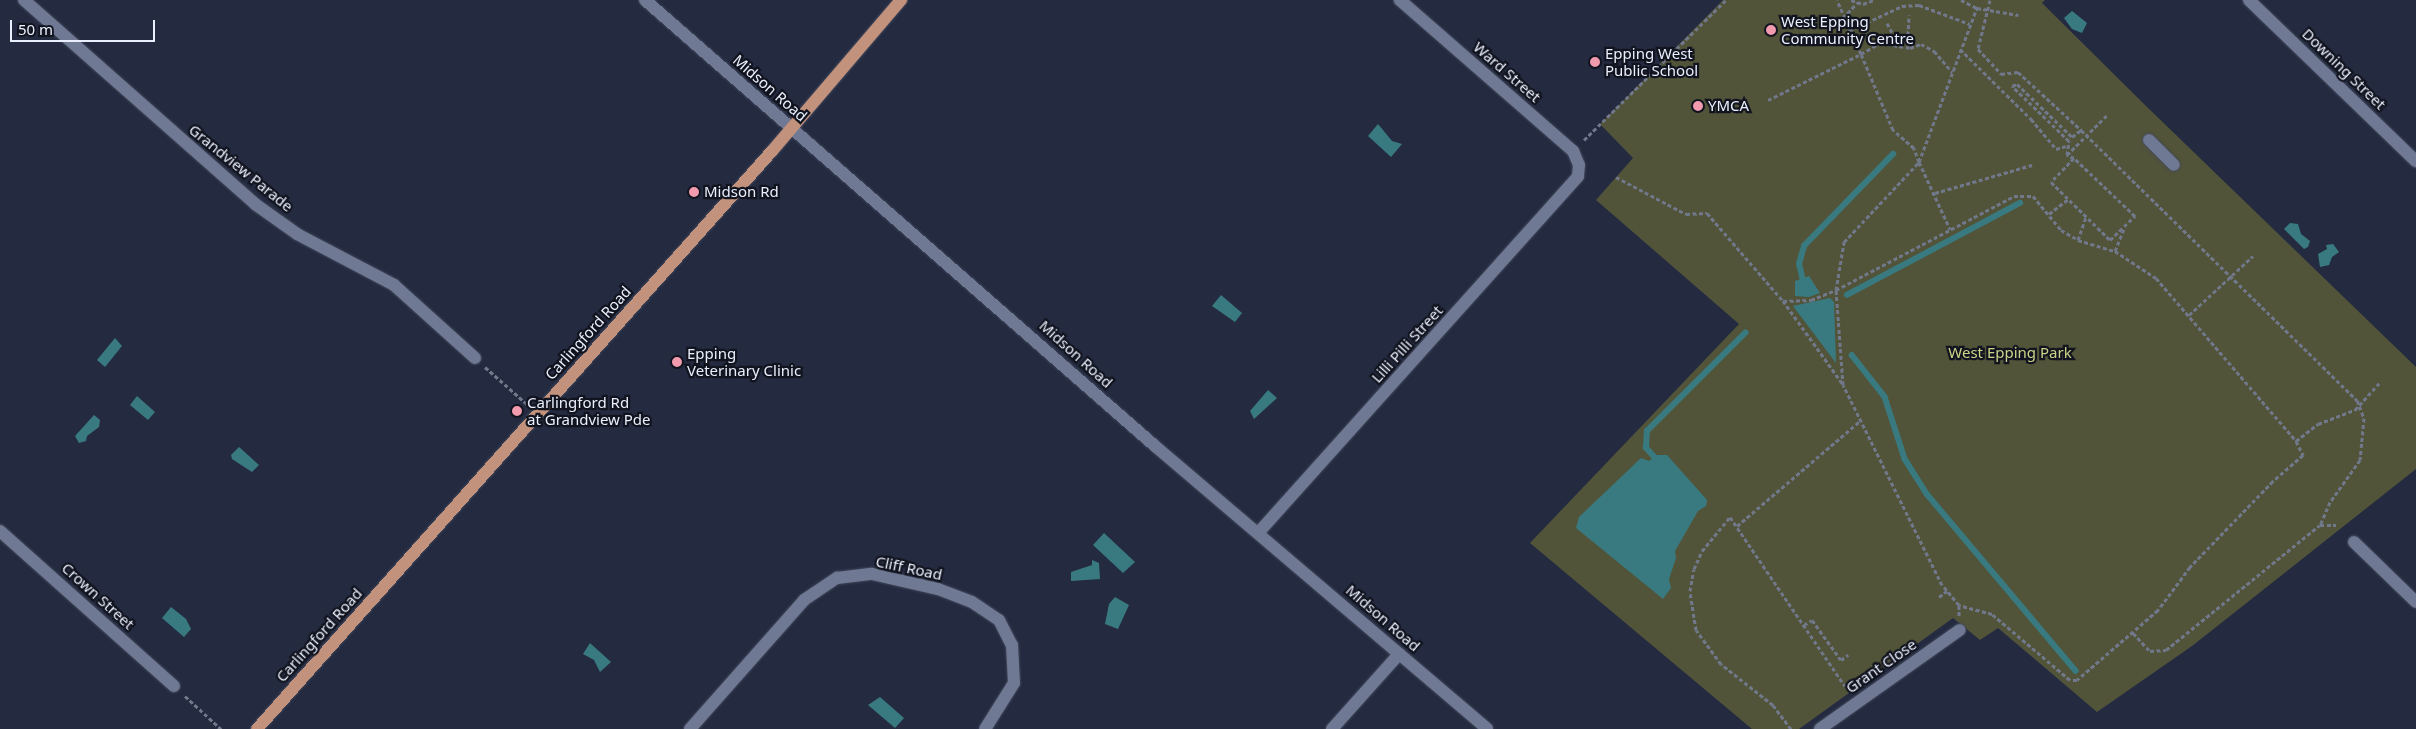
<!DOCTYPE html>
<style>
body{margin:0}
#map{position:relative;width:2416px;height:729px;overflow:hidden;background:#242b41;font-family:"Noto Sans",sans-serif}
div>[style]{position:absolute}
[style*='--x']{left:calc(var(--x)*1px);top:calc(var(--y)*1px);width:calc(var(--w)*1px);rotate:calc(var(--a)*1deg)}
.green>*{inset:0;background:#515439}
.water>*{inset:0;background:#397a81}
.stream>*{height:5.5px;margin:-2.75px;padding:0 2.75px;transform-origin:2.75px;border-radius:2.75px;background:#397a81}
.path>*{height:3px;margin-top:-1.5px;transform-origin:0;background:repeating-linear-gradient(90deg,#71788b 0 4px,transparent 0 6.5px)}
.roads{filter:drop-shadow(0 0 1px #42485b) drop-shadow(0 0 1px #42485b)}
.minor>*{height:12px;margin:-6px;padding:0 6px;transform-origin:6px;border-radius:6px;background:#707993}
.major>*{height:12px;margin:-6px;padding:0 6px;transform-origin:6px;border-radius:6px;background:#c2927c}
.dots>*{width:14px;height:14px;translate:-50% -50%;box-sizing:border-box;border:2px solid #11141e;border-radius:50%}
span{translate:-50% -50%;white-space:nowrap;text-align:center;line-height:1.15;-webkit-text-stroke:4.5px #11141e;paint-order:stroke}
.poi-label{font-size:15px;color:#eaeffe}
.left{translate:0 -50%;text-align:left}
.street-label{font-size:15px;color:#eaeffe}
.park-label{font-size:15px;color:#ccd388}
.scale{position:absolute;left:10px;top:20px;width:145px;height:22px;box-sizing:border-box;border:2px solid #eaeffe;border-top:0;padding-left:6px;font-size:15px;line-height:18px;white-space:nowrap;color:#eaeffe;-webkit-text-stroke:4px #11141e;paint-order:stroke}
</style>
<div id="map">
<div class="green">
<div style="clip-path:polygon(1723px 0,2045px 0,2042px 3px,2146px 106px,2416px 367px,2416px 469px,2192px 646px,2097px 712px,1998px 628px,1980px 640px,1953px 618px,1799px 729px,1752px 729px,1530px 543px,1739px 324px,1596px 200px,1633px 158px,1600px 124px)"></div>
</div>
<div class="water">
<div style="clip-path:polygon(2072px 11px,2087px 23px,2082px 33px,2072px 29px,2064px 18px)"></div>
<div style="clip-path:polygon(1378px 124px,1392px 141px,1402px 144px,1391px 157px,1368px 136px)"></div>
<div style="clip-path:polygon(2290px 223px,2298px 224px,2301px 234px,2310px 241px,2308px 247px,2304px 249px,2284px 229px)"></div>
<div style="clip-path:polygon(2326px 245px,2333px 244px,2339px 252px,2332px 257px,2329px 265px,2320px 267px,2318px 254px,2327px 249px)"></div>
<div style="clip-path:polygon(1809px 276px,1820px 293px,1809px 297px,1795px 296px,1795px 281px)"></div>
<div style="clip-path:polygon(1221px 295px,1242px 313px,1235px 322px,1212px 306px)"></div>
<div style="clip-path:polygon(1830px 298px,1834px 302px,1836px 363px,1793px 306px)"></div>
<div style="clip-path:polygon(115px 338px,122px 346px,105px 367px,97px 360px)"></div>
<div style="clip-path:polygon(1268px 390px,1277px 398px,1254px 419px,1250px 411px)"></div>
<div style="clip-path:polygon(137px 396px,155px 412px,148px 420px,130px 405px)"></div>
<div style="clip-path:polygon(94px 415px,100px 420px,99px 427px,87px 436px,86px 441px,79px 443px,75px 436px)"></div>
<div style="clip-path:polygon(239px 447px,259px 465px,252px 472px,232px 459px,231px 455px)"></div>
<div style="clip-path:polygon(1656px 455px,1667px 455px,1707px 500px,1706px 506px,1698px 511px,1675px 551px,1676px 558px,1669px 579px,1671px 588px,1663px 599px,1576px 528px,1579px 517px,1641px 458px,1649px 461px)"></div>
<div style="clip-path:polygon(1104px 533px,1135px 562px,1123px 573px,1093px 545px)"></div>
<div style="clip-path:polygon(1092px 560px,1099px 563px,1100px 579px,1071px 581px,1071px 572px,1092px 565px)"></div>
<div style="clip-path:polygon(1115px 597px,1129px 605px,1118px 629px,1105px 624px,1109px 604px)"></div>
<div style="clip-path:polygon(171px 607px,186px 619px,191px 629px,184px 637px,162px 618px)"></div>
<div style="clip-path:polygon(590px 643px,611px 662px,600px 672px,594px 660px,583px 654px)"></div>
<div style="clip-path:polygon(880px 697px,904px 718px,895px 728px,868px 705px)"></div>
</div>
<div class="stream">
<div style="--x:1803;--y:281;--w:17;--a:-103"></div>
<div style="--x:1799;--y:264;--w:19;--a:-74"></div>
<div style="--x:1804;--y:246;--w:128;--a:-45.9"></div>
<div style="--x:1847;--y:295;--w:196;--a:-28"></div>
<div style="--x:1852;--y:355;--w:53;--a:51.8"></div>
<div style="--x:1885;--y:397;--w:65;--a:72.1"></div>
<div style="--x:1905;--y:459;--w:41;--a:57.8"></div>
<div style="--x:1927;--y:494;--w:231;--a:49.9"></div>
<div style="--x:1654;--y:457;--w:12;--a:-132"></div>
<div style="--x:1646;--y:448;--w:17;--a:-87"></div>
<div style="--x:1647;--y:431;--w:139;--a:-45"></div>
</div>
<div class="path">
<div style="--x:1851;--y:0;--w:13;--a:18"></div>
<div style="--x:1863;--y:4;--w:12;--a:-20"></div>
<div style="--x:1961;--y:0;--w:18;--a:27"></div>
<div style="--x:1977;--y:8;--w:42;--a:9.7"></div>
<div style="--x:1990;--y:0;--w:50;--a:103.8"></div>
<div style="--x:1978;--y:49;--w:34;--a:47"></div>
<div style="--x:2001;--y:74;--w:17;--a:-7"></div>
<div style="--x:2018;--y:72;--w:86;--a:42.6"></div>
<div style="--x:2081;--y:130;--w:386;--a:44.4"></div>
<div style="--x:2357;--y:400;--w:19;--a:69"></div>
<div style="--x:2364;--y:418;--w:42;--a:95.4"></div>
<div style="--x:2360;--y:460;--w:52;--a:125.5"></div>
<div style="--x:2330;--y:502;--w:25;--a:113"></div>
<div style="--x:1843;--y:18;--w:21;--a:-47"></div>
<div style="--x:1887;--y:23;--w:15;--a:62"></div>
<div style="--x:1849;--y:31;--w:59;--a:-25.3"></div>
<div style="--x:1902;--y:6;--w:17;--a:-3"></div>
<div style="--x:1919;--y:5;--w:54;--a:20.4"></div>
<div style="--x:1908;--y:35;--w:20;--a:-87"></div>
<div style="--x:1960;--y:49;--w:100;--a:44.6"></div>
<div style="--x:2031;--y:119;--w:39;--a:50"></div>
<div style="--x:2056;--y:149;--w:10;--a:-17"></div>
<div style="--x:1768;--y:100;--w:104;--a:-26.3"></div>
<div style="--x:1861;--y:54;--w:59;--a:-114"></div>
<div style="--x:1584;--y:140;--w:199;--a:-44.6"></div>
<div style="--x:2067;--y:155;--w:57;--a:-45"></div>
<div style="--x:2074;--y:158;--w:33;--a:134"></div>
<div style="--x:2051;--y:182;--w:83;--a:44.5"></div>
<div style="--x:2110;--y:240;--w:35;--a:-44"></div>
<div style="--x:2135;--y:216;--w:84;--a:-136.4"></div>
<div style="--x:2074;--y:158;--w:8;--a:-157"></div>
<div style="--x:2067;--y:155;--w:14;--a:-82"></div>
<div style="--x:2069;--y:141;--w:79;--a:-136"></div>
<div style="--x:2012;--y:86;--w:5;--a:-22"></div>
<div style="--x:2017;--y:84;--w:76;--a:43.9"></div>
<div style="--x:2072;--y:137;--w:11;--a:-38"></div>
<div style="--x:1919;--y:162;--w:15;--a:-110"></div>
<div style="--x:1914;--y:148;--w:28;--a:-139"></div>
<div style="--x:1893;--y:130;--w:82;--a:-112.8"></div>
<div style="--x:1861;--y:54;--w:22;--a:-30"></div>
<div style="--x:1880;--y:43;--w:30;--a:9"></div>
<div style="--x:1910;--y:48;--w:12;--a:-20"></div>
<div style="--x:1921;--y:44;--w:15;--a:28"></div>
<div style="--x:1934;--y:51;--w:28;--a:49"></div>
<div style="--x:1919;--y:162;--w:165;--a:-69.4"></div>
<div style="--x:1616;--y:177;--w:79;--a:27.9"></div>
<div style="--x:1686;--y:214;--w:21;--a:-3"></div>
<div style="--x:1707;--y:213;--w:116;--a:49.2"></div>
<div style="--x:1935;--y:193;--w:101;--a:-16.1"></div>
<div style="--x:2049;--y:214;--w:24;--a:-38"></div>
<div style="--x:2078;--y:240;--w:24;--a:-71"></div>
<div style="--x:2115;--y:251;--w:24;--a:-68"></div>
<div style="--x:2189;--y:315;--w:87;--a:-42.7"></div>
<div style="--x:485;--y:367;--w:56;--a:41.4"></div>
<div style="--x:1842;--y:383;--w:101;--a:-125.7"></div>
<div style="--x:1783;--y:301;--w:28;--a:-2"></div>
<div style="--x:1811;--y:300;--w:27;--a:-22"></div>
<div style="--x:1836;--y:290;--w:49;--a:-80.5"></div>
<div style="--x:1844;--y:242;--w:110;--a:-46.8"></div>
<div style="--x:1919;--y:162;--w:74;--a:65.2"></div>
<div style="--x:2296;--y:441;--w:28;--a:-38"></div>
<div style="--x:2318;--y:424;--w:40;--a:-21"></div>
<div style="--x:2355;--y:410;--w:36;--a:-48"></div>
<div style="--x:1737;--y:526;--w:163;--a:-40.5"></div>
<div style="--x:1939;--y:597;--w:10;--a:-37"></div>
<div style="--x:1959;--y:605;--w:26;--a:-130"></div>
<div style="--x:1942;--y:585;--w:223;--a:-116.3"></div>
<div style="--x:1843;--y:385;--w:95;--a:-94.2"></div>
<div style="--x:1836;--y:290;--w:201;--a:-27.8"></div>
<div style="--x:2014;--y:196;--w:19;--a:0"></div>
<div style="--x:2033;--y:196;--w:44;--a:50.5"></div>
<div style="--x:2061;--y:230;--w:20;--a:30"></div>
<div style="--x:2078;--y:240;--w:39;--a:17"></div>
<div style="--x:2115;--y:251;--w:49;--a:33.4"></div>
<div style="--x:2156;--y:278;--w:215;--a:49.3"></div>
<div style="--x:2296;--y:441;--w:16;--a:63"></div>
<div style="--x:2303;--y:455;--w:40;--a:139"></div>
<div style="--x:2273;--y:481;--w:120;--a:134"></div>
<div style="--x:2190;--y:567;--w:54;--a:126.7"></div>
<div style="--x:2158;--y:610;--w:107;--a:139.2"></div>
<div style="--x:2077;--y:680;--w:7;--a:180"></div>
<div style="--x:2070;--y:680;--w:102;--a:-139.8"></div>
<div style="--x:1992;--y:614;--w:34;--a:-165"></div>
<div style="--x:1959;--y:605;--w:12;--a:90"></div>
<div style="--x:1804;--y:625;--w:9;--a:-32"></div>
<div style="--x:1812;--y:620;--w:49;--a:54.1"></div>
<div style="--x:1841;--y:660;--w:9;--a:-36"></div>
<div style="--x:2133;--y:633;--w:25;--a:47"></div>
<div style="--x:2150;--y:651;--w:16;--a:-4"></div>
<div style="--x:2166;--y:650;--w:198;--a:-39.1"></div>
<div style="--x:2320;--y:525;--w:16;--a:0"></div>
<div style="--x:185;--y:696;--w:49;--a:42.5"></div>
<div style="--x:1791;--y:729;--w:30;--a:-127"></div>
<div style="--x:1773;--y:705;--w:66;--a:-141.7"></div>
<div style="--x:1721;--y:664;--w:42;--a:-126.3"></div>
<div style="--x:1696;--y:630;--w:39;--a:-99"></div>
<div style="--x:1690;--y:591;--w:22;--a:-80"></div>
<div style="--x:1694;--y:569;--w:20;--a:-66"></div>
<div style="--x:1702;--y:551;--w:44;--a:-50.5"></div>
<div style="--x:1730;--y:517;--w:204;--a:55.8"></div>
</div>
<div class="roads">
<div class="minor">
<div style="--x:24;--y:0;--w:308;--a:41.4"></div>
<div style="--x:255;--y:204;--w:52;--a:35.5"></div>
<div style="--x:297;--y:234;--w:110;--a:27.7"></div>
<div style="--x:394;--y:285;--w:109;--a:42"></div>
<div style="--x:645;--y:0;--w:678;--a:41.17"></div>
<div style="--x:1155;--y:446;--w:436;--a:40.4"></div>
<div style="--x:2249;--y:0;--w:232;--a:44"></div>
<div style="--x:2149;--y:140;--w:35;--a:45"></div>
<div style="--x:0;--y:531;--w:233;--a:41.7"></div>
<div style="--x:1259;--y:532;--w:478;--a:-48.1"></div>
<div style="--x:1578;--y:176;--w:11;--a:-85"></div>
<div style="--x:1579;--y:165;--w:15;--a:-113"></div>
<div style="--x:1573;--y:151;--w:230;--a:-138.9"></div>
<div style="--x:2354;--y:542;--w:86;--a:44.1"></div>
<div style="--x:690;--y:729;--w:172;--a:-48.5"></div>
<div style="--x:804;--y:600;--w:40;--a:-34"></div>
<div style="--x:837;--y:578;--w:35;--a:-7"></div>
<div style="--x:872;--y:574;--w:68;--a:12.8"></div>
<div style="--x:938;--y:589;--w:36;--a:21"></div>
<div style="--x:972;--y:602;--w:32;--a:34"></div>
<div style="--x:999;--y:620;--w:28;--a:63"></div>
<div style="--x:1012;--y:645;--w:38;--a:87"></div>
<div style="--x:1014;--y:683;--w:54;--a:122.2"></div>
<div style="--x:1332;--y:729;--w:101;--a:-48.2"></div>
<div style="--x:1820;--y:729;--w:171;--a:-35.3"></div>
</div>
<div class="major">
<div style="--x:257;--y:729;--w:774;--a:-48.3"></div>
<div style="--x:772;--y:151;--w:199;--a:-49.5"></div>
</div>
</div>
<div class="dots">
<div style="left:1771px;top:30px;background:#f29aae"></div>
<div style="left:1595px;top:62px;background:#f29aae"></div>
<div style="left:1698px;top:106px;background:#f29aae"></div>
<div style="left:694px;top:192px;background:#f29aae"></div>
<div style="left:677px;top:362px;background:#f29aae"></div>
<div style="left:517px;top:411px;background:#f29aae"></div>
</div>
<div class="poi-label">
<span class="left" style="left:1781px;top:30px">West Epping<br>Community Centre</span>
<span class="left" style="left:1605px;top:62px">Epping West<br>Public School</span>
<span class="left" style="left:1708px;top:106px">YMCA</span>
<span class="left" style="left:704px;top:192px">Midson Rd</span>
<span class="left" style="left:687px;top:362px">Epping<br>Veterinary Clinic</span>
<span class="left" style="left:527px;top:411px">Carlingford Rd<br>at Grandview Pde</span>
</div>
<div class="street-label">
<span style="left:2344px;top:69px;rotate:44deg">Downing Street</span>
<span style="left:1507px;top:72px;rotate:41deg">Ward Street</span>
<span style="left:770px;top:88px;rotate:41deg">Midson Road</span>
<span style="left:241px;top:168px;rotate:39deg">Grandview Parade</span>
<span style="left:588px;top:333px;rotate:-48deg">Carlingford Road</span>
<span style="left:1407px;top:344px;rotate:-48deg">Lilli Pilli Street</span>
<span style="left:1076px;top:354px;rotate:42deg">Midson Road</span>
<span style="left:909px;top:568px;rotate:12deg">Cliff Road</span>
<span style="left:98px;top:596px;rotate:42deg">Crown Street</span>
<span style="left:1383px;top:618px;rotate:41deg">Midson Road</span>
<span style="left:319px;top:635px;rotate:-48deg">Carlingford Road</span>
<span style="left:1881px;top:666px;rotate:-35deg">Grant Close</span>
</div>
<div class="park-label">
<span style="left:2010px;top:353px">West Epping Park</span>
</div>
<div class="scale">50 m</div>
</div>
